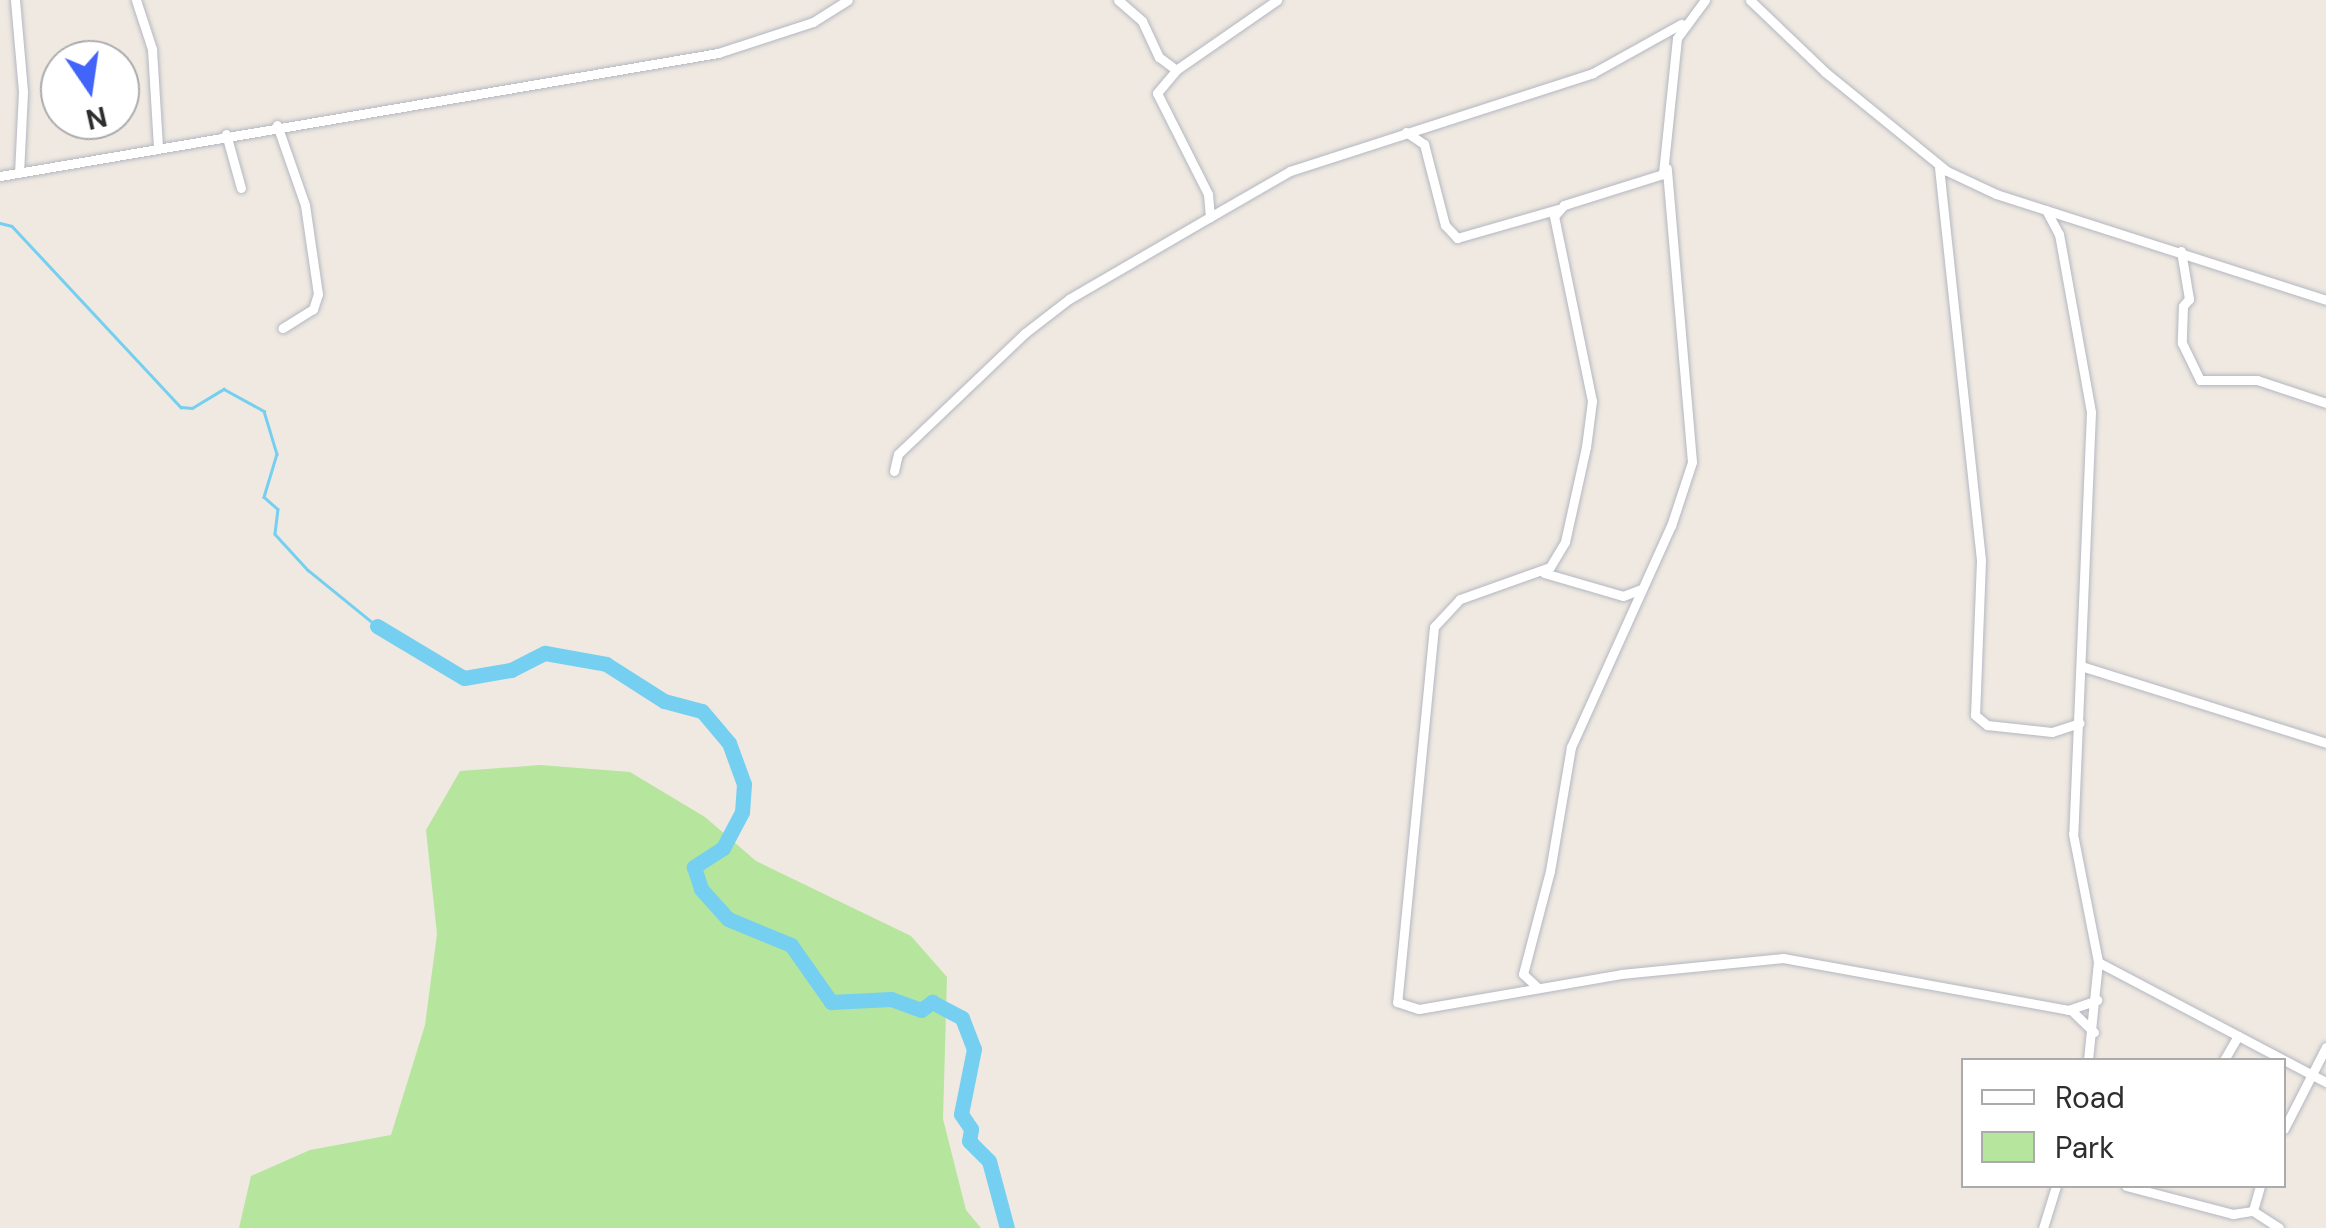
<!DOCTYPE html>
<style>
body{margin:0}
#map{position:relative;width:2326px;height:1228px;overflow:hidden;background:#efe9e1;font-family:"DM Sans",sans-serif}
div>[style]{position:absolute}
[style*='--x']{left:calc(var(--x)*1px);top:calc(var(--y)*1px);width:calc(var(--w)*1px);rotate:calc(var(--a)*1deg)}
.green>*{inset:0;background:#b6e59e}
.stream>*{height:2.5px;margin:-1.25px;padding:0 1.25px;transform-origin:1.25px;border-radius:1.25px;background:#75cff0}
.river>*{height:15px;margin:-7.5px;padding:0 7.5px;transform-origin:7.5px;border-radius:7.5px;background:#75cff0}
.roads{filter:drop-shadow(0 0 2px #b4b7c1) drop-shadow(0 0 2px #b4b7c1)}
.minor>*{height:9px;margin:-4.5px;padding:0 4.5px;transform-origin:4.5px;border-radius:4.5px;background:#fff}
span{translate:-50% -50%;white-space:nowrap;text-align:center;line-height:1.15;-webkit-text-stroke:9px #fff;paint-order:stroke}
.legend{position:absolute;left:1961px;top:1058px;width:325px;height:130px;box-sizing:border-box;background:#fff;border:2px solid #ababab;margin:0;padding:12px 18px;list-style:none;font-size:30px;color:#2e2e2e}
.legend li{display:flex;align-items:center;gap:20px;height:50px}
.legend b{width:50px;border:2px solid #ababab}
.north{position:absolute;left:40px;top:40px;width:100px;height:100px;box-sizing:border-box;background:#fff;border:2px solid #ababab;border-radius:50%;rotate:167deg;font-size:28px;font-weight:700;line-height:40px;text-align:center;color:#2e2e2e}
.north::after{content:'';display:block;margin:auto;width:35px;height:45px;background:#4264fb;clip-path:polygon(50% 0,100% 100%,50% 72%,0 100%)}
</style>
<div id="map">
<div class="green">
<div style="clip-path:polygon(540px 765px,630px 772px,705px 817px,756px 861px,911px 936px,947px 977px,943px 1119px,966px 1210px,981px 1228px,239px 1228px,251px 1176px,310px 1150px,391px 1135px,425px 1025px,437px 934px,426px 830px,460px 771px)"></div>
</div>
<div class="stream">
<div style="--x:0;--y:223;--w:12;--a:14"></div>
<div style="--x:12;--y:226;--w:248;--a:47"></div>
<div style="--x:181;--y:407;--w:11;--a:5"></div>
<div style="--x:192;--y:408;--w:37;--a:-31"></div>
<div style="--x:224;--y:389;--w:46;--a:28.8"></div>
<div style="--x:264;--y:411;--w:45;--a:73.2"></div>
<div style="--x:277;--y:454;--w:45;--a:106.8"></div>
<div style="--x:264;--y:497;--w:18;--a:41"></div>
<div style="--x:278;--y:509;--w:25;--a:97"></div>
<div style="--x:275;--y:534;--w:49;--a:47.5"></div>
<div style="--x:308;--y:570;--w:89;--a:39.1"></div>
</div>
<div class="river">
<div style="--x:377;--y:626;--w:101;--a:30.9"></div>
<div style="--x:464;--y:678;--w:48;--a:-9.7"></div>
<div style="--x:511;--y:670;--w:38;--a:-27"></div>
<div style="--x:545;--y:653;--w:62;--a:10.2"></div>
<div style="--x:606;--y:664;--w:69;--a:32.5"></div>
<div style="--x:664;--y:701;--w:39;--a:15"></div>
<div style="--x:702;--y:711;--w:42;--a:49.8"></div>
<div style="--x:729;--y:743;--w:44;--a:69.9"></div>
<div style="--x:744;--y:784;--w:28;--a:94"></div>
<div style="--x:742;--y:812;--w:41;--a:117.8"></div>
<div style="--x:723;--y:848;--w:35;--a:147"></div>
<div style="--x:694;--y:867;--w:23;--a:72"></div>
<div style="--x:701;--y:889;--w:40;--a:48"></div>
<div style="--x:728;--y:919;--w:68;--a:22.4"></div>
<div style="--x:791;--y:945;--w:70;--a:54.9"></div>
<div style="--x:831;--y:1002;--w:60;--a:-2.9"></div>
<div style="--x:891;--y:999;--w:32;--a:20"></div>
<div style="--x:921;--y:1010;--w:14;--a:-36"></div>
<div style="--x:932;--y:1002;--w:34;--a:28"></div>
<div style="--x:962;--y:1018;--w:33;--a:69"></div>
<div style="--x:974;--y:1049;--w:66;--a:101.3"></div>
<div style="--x:961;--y:1114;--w:18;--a:56"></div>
<div style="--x:971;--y:1129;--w:12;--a:99"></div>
<div style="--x:969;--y:1141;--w:28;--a:45"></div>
<div style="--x:989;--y:1161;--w:69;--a:75"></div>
</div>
<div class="roads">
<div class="minor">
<div style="--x:15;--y:0;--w:92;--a:85"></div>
<div style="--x:23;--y:92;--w:81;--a:92.8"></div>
<div style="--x:136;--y:0;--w:52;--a:71.9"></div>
<div style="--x:152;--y:49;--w:99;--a:86.5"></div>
<div style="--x:1118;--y:0;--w:32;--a:41"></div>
<div style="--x:1142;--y:21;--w:40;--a:65"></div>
<div style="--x:1159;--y:57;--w:21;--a:37"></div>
<div style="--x:1705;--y:0;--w:47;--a:126.4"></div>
<div style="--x:1677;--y:38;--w:137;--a:95.9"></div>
<div style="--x:1663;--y:174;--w:104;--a:162.6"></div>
<div style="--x:1564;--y:205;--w:15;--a:132"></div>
<div style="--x:1554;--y:216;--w:189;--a:78.4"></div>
<div style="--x:1592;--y:401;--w:46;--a:97.4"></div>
<div style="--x:1586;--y:447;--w:97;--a:102.5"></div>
<div style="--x:1565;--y:542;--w:29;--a:121"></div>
<div style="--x:1550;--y:567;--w:96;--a:160.4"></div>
<div style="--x:1460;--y:599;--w:38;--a:133"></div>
<div style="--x:1434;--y:627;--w:377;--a:95.6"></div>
<div style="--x:1397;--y:1002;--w:23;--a:18"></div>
<div style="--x:1419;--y:1009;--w:205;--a:-9.8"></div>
<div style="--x:1621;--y:974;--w:163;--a:-5.6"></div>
<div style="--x:1783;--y:958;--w:290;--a:10.3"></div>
<div style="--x:2068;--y:1010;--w:31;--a:-19"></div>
<div style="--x:1750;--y:0;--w:104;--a:43.8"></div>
<div style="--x:1825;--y:72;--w:157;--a:39.1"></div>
<div style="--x:1947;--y:171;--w:54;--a:25.1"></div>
<div style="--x:1996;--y:194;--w:347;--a:17.8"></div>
<div style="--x:277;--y:125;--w:85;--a:70.7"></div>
<div style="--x:305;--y:205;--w:90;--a:81.7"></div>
<div style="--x:318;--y:294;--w:16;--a:108"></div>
<div style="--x:313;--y:309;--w:36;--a:148"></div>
<div style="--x:1406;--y:132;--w:22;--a:34"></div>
<div style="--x:1424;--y:144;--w:84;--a:75.5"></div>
<div style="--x:1445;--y:225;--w:18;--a:47"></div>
<div style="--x:1457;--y:238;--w:105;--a:-16"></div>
<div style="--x:226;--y:134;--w:56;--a:74.5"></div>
<div style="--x:1939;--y:167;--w:395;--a:83.9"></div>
<div style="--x:1981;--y:560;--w:155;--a:92.2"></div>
<div style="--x:1975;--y:715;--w:16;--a:40"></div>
<div style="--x:1987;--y:725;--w:65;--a:6.1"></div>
<div style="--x:2052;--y:732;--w:29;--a:-18"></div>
<div style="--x:0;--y:176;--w:728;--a:-9.72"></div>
<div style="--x:718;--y:53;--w:100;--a:-18.1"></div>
<div style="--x:813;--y:22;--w:41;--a:-32.2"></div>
<div style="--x:2046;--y:210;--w:27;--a:62"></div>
<div style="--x:2059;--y:234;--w:181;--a:79.8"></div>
<div style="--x:2091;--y:412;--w:422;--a:92.4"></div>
<div style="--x:2073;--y:834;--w:130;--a:78.9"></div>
<div style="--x:2098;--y:962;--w:258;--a:27.8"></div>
<div style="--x:1210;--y:217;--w:92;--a:-29.9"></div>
<div style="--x:1290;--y:171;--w:318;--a:-17.9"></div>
<div style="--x:1593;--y:73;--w:101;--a:-29.1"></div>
<div style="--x:2181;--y:251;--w:49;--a:80.5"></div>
<div style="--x:2189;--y:299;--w:9;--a:131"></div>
<div style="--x:2183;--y:306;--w:37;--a:92"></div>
<div style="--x:2182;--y:343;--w:41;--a:64.1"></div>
<div style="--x:2200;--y:380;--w:57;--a:0"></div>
<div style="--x:2257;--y:380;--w:73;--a:18.4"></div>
<div style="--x:894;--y:471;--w:17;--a:-77"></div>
<div style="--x:898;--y:454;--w:175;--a:-43.6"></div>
<div style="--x:1025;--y:333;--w:56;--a:-37.7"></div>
<div style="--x:1069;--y:299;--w:163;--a:-30.2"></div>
<div style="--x:1210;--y:217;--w:23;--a:-95"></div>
<div style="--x:1208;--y:194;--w:113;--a:-116.8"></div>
<div style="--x:1157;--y:93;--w:30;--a:-50"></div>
<div style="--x:1176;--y:70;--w:123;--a:-34.7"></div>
<div style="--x:1544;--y:573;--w:82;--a:16.2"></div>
<div style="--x:1623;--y:596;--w:19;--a:-21"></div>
<div style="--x:2081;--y:666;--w:257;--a:17.4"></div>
<div style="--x:1537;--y:987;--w:19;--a:-137"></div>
<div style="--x:1523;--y:974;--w:106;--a:-75.3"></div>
<div style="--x:1550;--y:871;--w:126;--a:-80.4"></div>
<div style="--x:1571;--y:747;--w:243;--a:-65.7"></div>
<div style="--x:1671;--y:526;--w:67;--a:-71.8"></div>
<div style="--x:1692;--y:462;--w:295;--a:-94.9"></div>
<div style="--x:2071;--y:1010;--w:32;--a:44"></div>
<div style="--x:2088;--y:1060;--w:99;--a:-84.2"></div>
<div style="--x:2224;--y:1060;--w:28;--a:-60"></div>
<div style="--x:2284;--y:1129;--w:92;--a:-62.9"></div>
<div style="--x:2126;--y:1186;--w:111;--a:14.7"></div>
<div style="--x:2233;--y:1214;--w:20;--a:-9"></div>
<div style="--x:2260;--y:1186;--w:26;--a:106"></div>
<div style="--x:2253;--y:1211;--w:31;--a:33"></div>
<div style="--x:2043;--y:1228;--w:44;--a:-72.8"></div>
</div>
</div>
<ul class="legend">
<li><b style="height:12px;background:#fff"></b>Road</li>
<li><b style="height:28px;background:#b6e59e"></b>Park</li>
</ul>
<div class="north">N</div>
</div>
